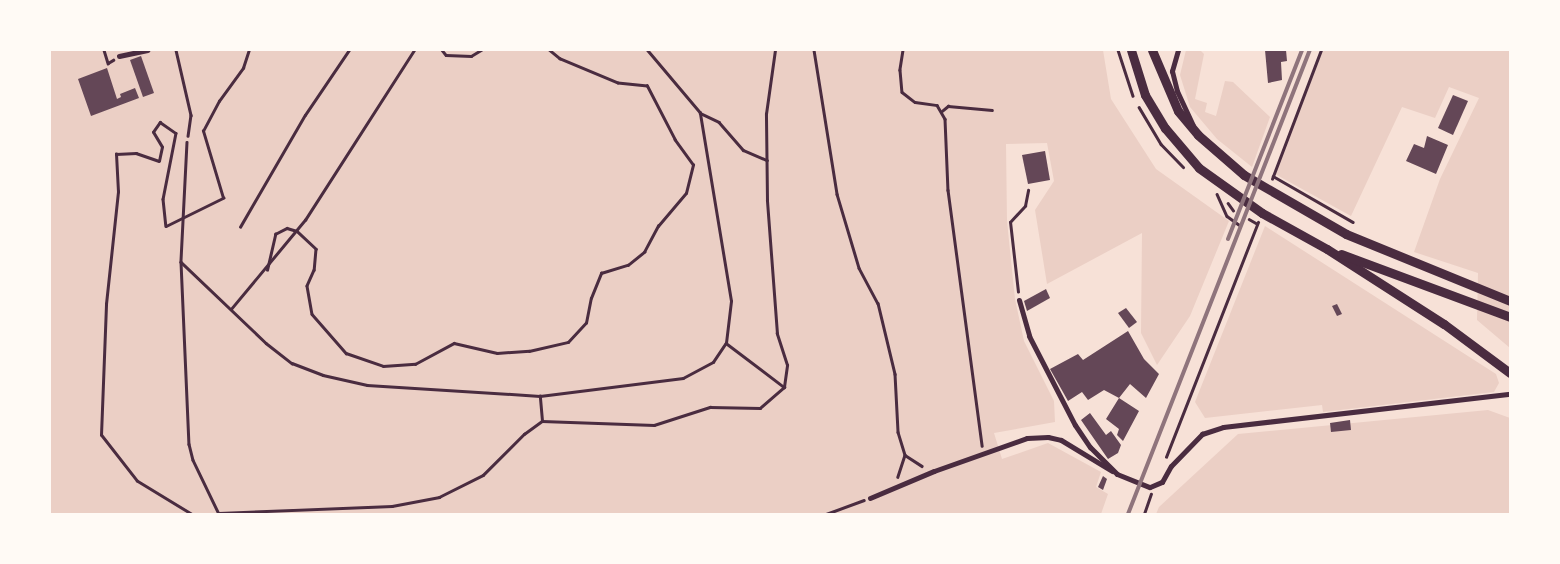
<!DOCTYPE html>
<style>
body{margin:0}
#map{position:relative;width:1560px;height:564px;overflow:hidden;background:#f7e1d7;font-family:Jost,sans-serif}
div>[style]{position:absolute}
[style*='--x']{left:calc(var(--x)*1px);top:calc(var(--y)*1px);width:calc(var(--w)*1px);rotate:calc(var(--a)*1deg)}
.green>*{inset:0;background:#ebcfc5}
.building>*{inset:0;background:#644757}
.path>*{height:2.5px;margin:-1.25px;padding:0 1.25px;transform-origin:1.25px;border-radius:1.25px;background:#4a2c40}
.service>*{height:2.5px;margin:-1.25px;padding:0 1.25px;transform-origin:1.25px;border-radius:1.25px;background:#4a2c40}
.minor>*{height:5px;margin:-2.5px;padding:0 2.5px;transform-origin:2.5px;border-radius:2.5px;background:#4a2c40}
.primary>*{height:9px;margin:-4.5px;padding:0 4.5px;transform-origin:4.5px;border-radius:4.5px;background:#4a2c40}
.rail>*{height:4px;margin:-2px;padding:0 2px;transform-origin:2px;border-radius:2px;background:#8f747c}
span{translate:-50% -50%;white-space:nowrap;text-align:center;line-height:1.15;-webkit-text-stroke:5px #fffaf5;paint-order:stroke}
.frame{position:absolute;inset:0;border:51px solid #fffaf5;pointer-events:none}
</style>
<div id="map">
<div class="green">
<div style="clip-path:polygon(50px 50px,1103px 50px,1111px 99px,1156px 169px,1229px 221px,1190px 316px,1157px 365px,1141px 333px,1142px 233px,1047px 284px,1035px 210px,1054px 181px,1047px 143px,1006px 144px,1007px 221px,1015px 299px,1024px 341px,1054px 401px,1055px 422px,994px 433px,1002px 459px,1048px 443px,1101px 472px,1096px 487px,1108px 494px,1101px 514px,50px 514px)"></div>
<div style="clip-path:polygon(1186px 50px,1200px 50px,1204px 54px,1195px 99px,1207px 103px,1205px 112px,1216px 116px,1225px 81px,1233px 82px,1270px 117px,1252px 167px,1217px 139px,1190px 107px,1180px 75px)"></div>
<div style="clip-path:polygon(1323px 50px,1510px 50px,1510px 348px,1477px 320px,1478px 273px,1414px 252px,1440px 179px,1479px 98px,1449px 87px,1435px 118px,1402px 107px,1351px 216px,1275px 174px)"></div>
<div style="clip-path:polygon(1265px 226px,1496px 374px,1499px 383px,1494px 392px,1323px 412px,1322px 405px,1205px 418px,1195px 402px)"></div>
<div style="clip-path:polygon(1488px 410px,1510px 418px,1510px 514px,1156px 514px,1159px 507px,1238px 434px)"></div>
</div>
<div class="building">
<div style="clip-path:polygon(1265px 50px,1286px 50px,1287px 61px,1281px 62px,1282px 80px,1268px 83px)"></div>
<div style="clip-path:polygon(141px 56px,154px 93px,143px 97px,130px 60px)"></div>
<div style="clip-path:polygon(107px 68px,117px 99px,121px 97px,120px 94px,135px 88px,139px 98px,91px 116px,78px 79px)"></div>
<div style="clip-path:polygon(1453px 95px,1468px 101px,1453px 135px,1438px 128px)"></div>
<div style="clip-path:polygon(1427px 136px,1448px 145px,1436px 174px,1406px 161px,1414px 144px,1424px 148px)"></div>
<div style="clip-path:polygon(1045px 151px,1050px 180px,1028px 184px,1022px 155px)"></div>
<div style="clip-path:polygon(1046px 289px,1050px 298px,1027px 311px,1024px 301px)"></div>
<div style="clip-path:polygon(1337px 304px,1342px 314px,1337px 316px,1332px 306px)"></div>
<div style="clip-path:polygon(1126px 308px,1137px 322px,1129px 328px,1118px 313px)"></div>
<div style="clip-path:polygon(1128px 331px,1144px 359px,1159px 374px,1146px 398px,1130px 384px,1119px 398px,1104px 390px,1088px 400px,1082px 392px,1068px 401px,1050px 369px,1078px 354px,1083px 360px)"></div>
<div style="clip-path:polygon(1119px 398px,1139px 411px,1123px 441px,1117px 435px,1119px 429px,1106px 419px)"></div>
<div style="clip-path:polygon(1090px 413px,1106px 435px,1111px 431px,1121px 445px,1118px 453px,1108px 459px,1081px 420px)"></div>
<div style="clip-path:polygon(1350px 420px,1351px 430px,1331px 432px,1330px 423px)"></div>
<div style="clip-path:polygon(1103px 476px,1107px 479px,1103px 490px,1098px 487px)"></div>
</div>
<div class="path">
<div style="--x:104;--y:50;--w:14;--a:73"></div>
<div style="--x:108;--y:63;--w:6;--a:-31"></div>
<div style="--x:442;--y:50;--w:6;--a:51"></div>
<div style="--x:446;--y:55;--w:25;--a:2"></div>
<div style="--x:471;--y:56;--w:12;--a:-31"></div>
<div style="--x:814;--y:50;--w:146;--a:80.9"></div>
<div style="--x:837;--y:194;--w:77;--a:73.4"></div>
<div style="--x:859;--y:268;--w:40;--a:62"></div>
<div style="--x:878;--y:303;--w:73;--a:76.5"></div>
<div style="--x:895;--y:374;--w:58;--a:87"></div>
<div style="--x:898;--y:432;--w:24;--a:73"></div>
<div style="--x:905;--y:455;--w:23;--a:108"></div>
<div style="--x:903;--y:50;--w:20;--a:99"></div>
<div style="--x:900;--y:70;--w:22;--a:85"></div>
<div style="--x:902;--y:92;--w:16;--a:38"></div>
<div style="--x:915;--y:102;--w:22;--a:8"></div>
<div style="--x:937;--y:105;--w:16;--a:60"></div>
<div style="--x:945;--y:119;--w:71;--a:87.6"></div>
<div style="--x:948;--y:190;--w:258;--a:82.4"></div>
<div style="--x:1118;--y:50;--w:48;--a:71.9"></div>
<div style="--x:1139;--y:107;--w:43;--a:59.3"></div>
<div style="--x:1161;--y:144;--w:32;--a:46"></div>
<div style="--x:942;--y:111;--w:8;--a:-40"></div>
<div style="--x:948;--y:106;--w:44;--a:5.2"></div>
<div style="--x:700;--y:113;--w:21;--a:25"></div>
<div style="--x:719;--y:122;--w:37;--a:49"></div>
<div style="--x:743;--y:150;--w:26;--a:23"></div>
<div style="--x:187;--y:142;--w:120;--a:92.9"></div>
<div style="--x:181;--y:262;--w:182;--a:87.5"></div>
<div style="--x:189;--y:444;--w:16;--a:76"></div>
<div style="--x:193;--y:460;--w:60;--a:64.3"></div>
<div style="--x:1273;--y:176;--w:92;--a:29.9"></div>
<div style="--x:1272;--y:179;--w:138;--a:-69.2"></div>
<div style="--x:1217;--y:194;--w:24;--a:66"></div>
<div style="--x:1227;--y:216;--w:14;--a:36"></div>
<div style="--x:1228;--y:203;--w:9;--a:54"></div>
<div style="--x:1249;--y:219;--w:8;--a:30"></div>
<div style="--x:240;--y:227;--w:129;--a:-59.9"></div>
<div style="--x:305;--y:115;--w:78;--a:-55.9"></div>
<div style="--x:181;--y:262;--w:117;--a:43.6"></div>
<div style="--x:266;--y:343;--w:33;--a:38"></div>
<div style="--x:292;--y:363;--w:33;--a:21"></div>
<div style="--x:323;--y:375;--w:45;--a:12.8"></div>
<div style="--x:367;--y:385;--w:173;--a:3.6"></div>
<div style="--x:540;--y:396;--w:144;--a:-7.2"></div>
<div style="--x:683;--y:378;--w:34;--a:-28"></div>
<div style="--x:713;--y:362;--w:23;--a:-56"></div>
<div style="--x:726;--y:343;--w:42;--a:-83.2"></div>
<div style="--x:731;--y:301;--w:191;--a:-99.4"></div>
<div style="--x:700;--y:113;--w:82;--a:-130.1"></div>
<div style="--x:267;--y:270;--w:37;--a:-77"></div>
<div style="--x:275;--y:234;--w:13;--a:-27"></div>
<div style="--x:287;--y:228;--w:10;--a:17"></div>
<div style="--x:297;--y:231;--w:26;--a:43"></div>
<div style="--x:316;--y:249;--w:21;--a:95"></div>
<div style="--x:314;--y:270;--w:17;--a:114"></div>
<div style="--x:307;--y:286;--w:28;--a:80"></div>
<div style="--x:312;--y:314;--w:52;--a:48.9"></div>
<div style="--x:346;--y:353;--w:39;--a:19"></div>
<div style="--x:383;--y:366;--w:32;--a:-4"></div>
<div style="--x:415;--y:364;--w:44;--a:-28.3"></div>
<div style="--x:454;--y:343;--w:44;--a:13.1"></div>
<div style="--x:497;--y:353;--w:32;--a:-4"></div>
<div style="--x:529;--y:351;--w:40;--a:-13"></div>
<div style="--x:568;--y:342;--w:26;--a:-47"></div>
<div style="--x:586;--y:323;--w:25;--a:-79"></div>
<div style="--x:591;--y:298;--w:27;--a:-68"></div>
<div style="--x:601;--y:273;--w:28;--a:-17"></div>
<div style="--x:628;--y:265;--w:21;--a:-39"></div>
<div style="--x:644;--y:252;--w:30;--a:-62"></div>
<div style="--x:658;--y:226;--w:43;--a:-49.7"></div>
<div style="--x:686;--y:193;--w:29;--a:-76"></div>
<div style="--x:693;--y:165;--w:31;--a:-126"></div>
<div style="--x:675;--y:140;--w:61;--a:-117.4"></div>
<div style="--x:647;--y:86;--w:29;--a:-174"></div>
<div style="--x:618;--y:83;--w:63;--a:-157.5"></div>
<div style="--x:560;--y:59;--w:14;--a:-141"></div>
<div style="--x:1018;--y:292;--w:70;--a:-96.5"></div>
<div style="--x:1010;--y:222;--w:22;--a:-47"></div>
<div style="--x:1025;--y:206;--w:16;--a:-79"></div>
<div style="--x:231;--y:309;--w:116;--a:-50.3"></div>
<div style="--x:305;--y:220;--w:202;--a:-57.3"></div>
<div style="--x:726;--y:343;--w:73;--a:37.2"></div>
<div style="--x:542;--y:421;--w:112;--a:2"></div>
<div style="--x:654;--y:425;--w:59;--a:-17.8"></div>
<div style="--x:710;--y:407;--w:50;--a:1.1"></div>
<div style="--x:760;--y:408;--w:32;--a:-41"></div>
<div style="--x:784;--y:387;--w:22;--a:-82"></div>
<div style="--x:787;--y:365;--w:33;--a:-108"></div>
<div style="--x:777;--y:334;--w:134;--a:-94.3"></div>
<div style="--x:767;--y:200;--w:86;--a:-90.7"></div>
<div style="--x:766;--y:114;--w:65;--a:-82"></div>
<div style="--x:905;--y:455;--w:20;--a:33"></div>
<div style="--x:1166;--y:457;--w:252;--a:-68.6"></div>
<div style="--x:219;--y:513;--w:173;--a:-2.3"></div>
<div style="--x:392;--y:506;--w:48;--a:-10.8"></div>
<div style="--x:439;--y:497;--w:49;--a:-26.6"></div>
<div style="--x:483;--y:475;--w:58;--a:-45"></div>
<div style="--x:524;--y:434;--w:22;--a:-36"></div>
<div style="--x:542;--y:421;--w:25;--a:-95"></div>
<div style="--x:191;--y:514;--w:63;--a:-148.6"></div>
<div style="--x:137;--y:481;--w:58;--a:-128"></div>
<div style="--x:101;--y:435;--w:131;--a:-87.8"></div>
<div style="--x:106;--y:304;--w:113;--a:-83.9"></div>
<div style="--x:118;--y:192;--w:38;--a:-93"></div>
<div style="--x:116;--y:154;--w:20;--a:-3"></div>
<div style="--x:136;--y:153;--w:24;--a:19"></div>
<div style="--x:159;--y:161;--w:14;--a:-78"></div>
<div style="--x:162;--y:147;--w:17;--a:-121"></div>
<div style="--x:153;--y:132;--w:12;--a:-55"></div>
<div style="--x:160;--y:122;--w:19;--a:35"></div>
<div style="--x:176;--y:133;--w:67;--a:101.1"></div>
<div style="--x:163;--y:199;--w:27;--a:84"></div>
<div style="--x:166;--y:226;--w:64;--a:-26.2"></div>
<div style="--x:223;--y:198;--w:70;--a:-106.6"></div>
<div style="--x:203;--y:131;--w:34;--a:-62"></div>
<div style="--x:219;--y:101;--w:41;--a:-54"></div>
<div style="--x:243;--y:68;--w:19;--a:-72"></div>
<div style="--x:826;--y:514;--w:40;--a:-20.2"></div>
<div style="--x:1144;--y:514;--w:21;--a:-71"></div>
</div>
<div class="service">
<div style="--x:176;--y:50;--w:67;--a:77"></div>
<div style="--x:191;--y:115;--w:21;--a:98"></div>
</div>
<div class="minor">
<div style="--x:1178;--y:50;--w:22;--a:106"></div>
<div style="--x:1172;--y:71;--w:21;--a:76"></div>
<div style="--x:1177;--y:91;--w:38;--a:65"></div>
<div style="--x:119;--y:56;--w:29;--a:-12"></div>
<div style="--x:1019;--y:300;--w:37;--a:74"></div>
<div style="--x:1029;--y:336;--w:100;--a:62.7"></div>
<div style="--x:1075;--y:425;--w:27;--a:56"></div>
<div style="--x:1090;--y:447;--w:38;--a:45"></div>
<div style="--x:1117;--y:474;--w:35;--a:22"></div>
<div style="--x:1150;--y:487;--w:13;--a:-23"></div>
<div style="--x:1162;--y:482;--w:18;--a:-61"></div>
<div style="--x:1171;--y:466;--w:45;--a:-45.9"></div>
<div style="--x:1202;--y:434;--w:22;--a:-18"></div>
<div style="--x:1223;--y:427;--w:289;--a:-6.6"></div>
<div style="--x:870;--y:498;--w:69;--a:-22.9"></div>
<div style="--x:934;--y:471;--w:99;--a:-19.5"></div>
<div style="--x:1027;--y:438;--w:21;--a:-3"></div>
<div style="--x:1048;--y:437;--w:13;--a:13"></div>
<div style="--x:1061;--y:440;--w:60;--a:31.3"></div>
</div>
<div class="primary">
<div style="--x:1131;--y:50;--w:47;--a:72.7"></div>
<div style="--x:1145;--y:95;--w:39;--a:59"></div>
<div style="--x:1165;--y:128;--w:52;--a:49.6"></div>
<div style="--x:1199;--y:168;--w:77;--a:35.5"></div>
<div style="--x:1262;--y:213;--w:74;--a:29"></div>
<div style="--x:1327;--y:249;--w:139;--a:32.7"></div>
<div style="--x:1444;--y:324;--w:82;--a:36.6"></div>
<div style="--x:1152;--y:50;--w:66;--a:66.9"></div>
<div style="--x:1178;--y:111;--w:31;--a:50"></div>
<div style="--x:1198;--y:135;--w:61;--a:41"></div>
<div style="--x:1244;--y:175;--w:118;--a:30"></div>
<div style="--x:1346;--y:234;--w:177;--a:22.2"></div>
<div style="--x:1341;--y:254;--w:180;--a:20.4"></div>
</div>
<div class="rail">
<div style="--x:1228;--y:239;--w:203;--a:-68.6"></div>
<div style="--x:1128;--y:514;--w:498;--a:-68.6"></div>
</div>
<div class="frame"></div>
</div>
